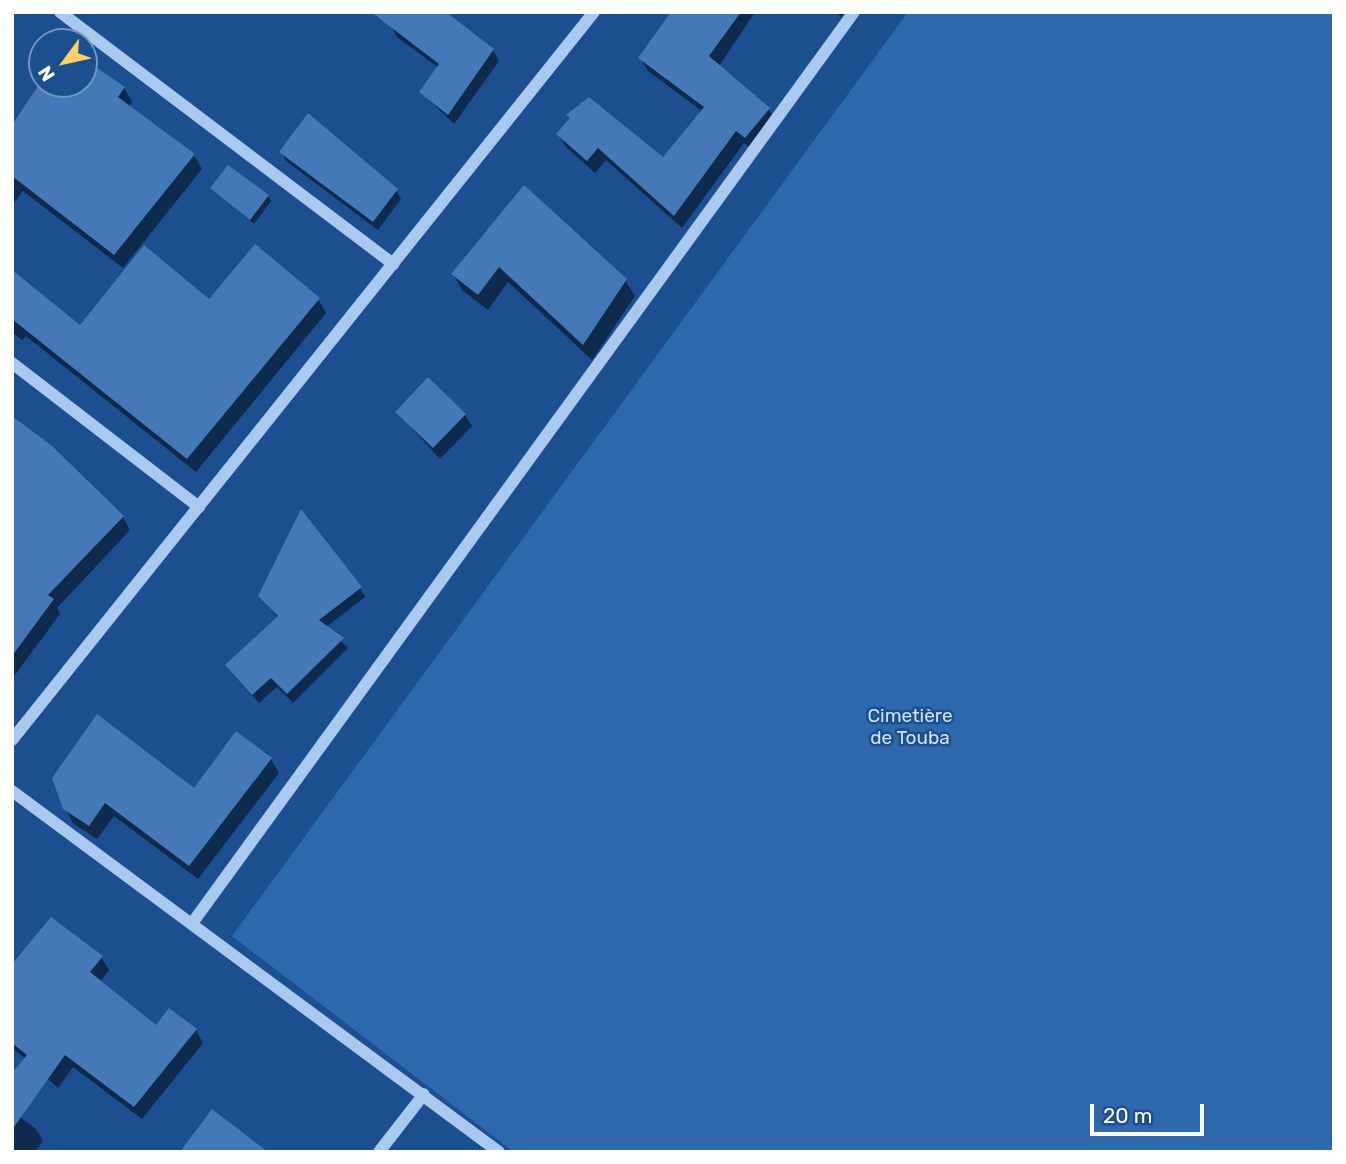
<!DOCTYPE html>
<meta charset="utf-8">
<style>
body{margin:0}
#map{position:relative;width:1346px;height:1164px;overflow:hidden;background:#1b4f8f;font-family:Rubik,sans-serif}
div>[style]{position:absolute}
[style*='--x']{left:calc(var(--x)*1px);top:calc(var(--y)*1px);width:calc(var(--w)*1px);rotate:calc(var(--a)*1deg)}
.green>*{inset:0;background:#2e69ad}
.shadow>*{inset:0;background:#0007}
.building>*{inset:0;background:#4478b7}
.minor>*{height:12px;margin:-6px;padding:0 6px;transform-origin:6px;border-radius:6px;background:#a9c9ee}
span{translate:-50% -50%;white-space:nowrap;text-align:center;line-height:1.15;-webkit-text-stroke:5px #1b4f8f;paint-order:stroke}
.park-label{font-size:19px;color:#cfe3fa}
.frame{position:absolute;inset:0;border:14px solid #fff;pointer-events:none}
.north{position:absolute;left:28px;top:28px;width:70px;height:70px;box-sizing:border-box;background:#1b4f8f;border:2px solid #7695bc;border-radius:50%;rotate:237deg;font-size:19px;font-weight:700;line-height:28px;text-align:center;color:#fff}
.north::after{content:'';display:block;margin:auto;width:24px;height:32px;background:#ffd166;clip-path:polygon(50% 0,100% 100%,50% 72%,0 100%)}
.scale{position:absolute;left:1090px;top:1104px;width:114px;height:32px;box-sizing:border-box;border:4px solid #fff;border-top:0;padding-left:9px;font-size:21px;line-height:24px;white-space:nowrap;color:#fff;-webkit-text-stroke:5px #1b4f8f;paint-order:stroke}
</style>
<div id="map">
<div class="green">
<div style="clip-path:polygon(908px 12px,1334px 12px,1334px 1152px,514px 1152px,232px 936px)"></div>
</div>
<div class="shadow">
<div style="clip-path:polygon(443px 12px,493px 50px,499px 61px,454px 124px,421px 92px,439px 68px,397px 37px,391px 26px)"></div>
<div style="clip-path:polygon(673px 12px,755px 12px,719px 66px,769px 110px,777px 123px,753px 150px,744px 143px,682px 228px,606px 160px,595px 173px,566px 147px,558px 134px,663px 159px,703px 112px,648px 71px,640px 58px)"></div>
<div style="clip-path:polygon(835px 12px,845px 12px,841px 17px)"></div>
<div style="clip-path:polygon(84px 61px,124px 88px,132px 102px,129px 107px,194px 155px,202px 169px,123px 268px,23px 191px,12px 205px,12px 128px,42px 83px,84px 84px)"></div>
<div style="clip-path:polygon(281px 152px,396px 190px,401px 199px,378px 230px,286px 161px)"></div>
<div style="clip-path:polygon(524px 187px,625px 280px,635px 296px,592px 360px,508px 282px,488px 310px,462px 290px,453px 274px)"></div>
<div style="clip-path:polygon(212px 188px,268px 196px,271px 201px,254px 224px)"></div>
<div style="clip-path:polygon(12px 273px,80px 328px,209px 301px,318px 299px,326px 313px,196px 472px,26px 336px,22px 340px,12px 332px)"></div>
<div style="clip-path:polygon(397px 412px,465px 415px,472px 426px,440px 459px)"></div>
<div style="clip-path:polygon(12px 416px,123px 517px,130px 530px,57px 608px,60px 614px,12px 679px)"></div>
<div style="clip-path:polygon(360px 588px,365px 597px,326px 627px,348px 648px,293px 703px,277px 687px,259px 703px,233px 674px,228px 665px,278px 618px,260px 595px)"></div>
<div style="clip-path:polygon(236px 734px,271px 759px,279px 773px,198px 879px,114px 816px,97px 839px,73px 823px,65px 808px,194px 791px)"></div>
<div style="clip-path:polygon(101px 957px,109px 970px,100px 982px,156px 1028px,196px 1030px,203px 1043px,142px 1119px,73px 1067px,58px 1088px,12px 1047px,12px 966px)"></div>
<div style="clip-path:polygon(12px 1111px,36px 1129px,43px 1141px,35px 1152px,12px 1152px)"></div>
</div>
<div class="building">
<div style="clip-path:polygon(371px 12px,446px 12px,494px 49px,448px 115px,419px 92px,439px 64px)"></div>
<div style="clip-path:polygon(671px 12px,741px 12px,709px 56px,770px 108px,745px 138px,736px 131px,674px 216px,598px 148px,587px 161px,556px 134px,570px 118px,566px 115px,589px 97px,663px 157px,704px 107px,638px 58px)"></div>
<div style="clip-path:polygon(84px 59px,125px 87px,118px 97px,195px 154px,114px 255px,12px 176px,12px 125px,42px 80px,42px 84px,84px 84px)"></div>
<div style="clip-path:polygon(308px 113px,398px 189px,373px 222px,279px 152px)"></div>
<div style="clip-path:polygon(228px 165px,269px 195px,250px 220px,210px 188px)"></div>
<div style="clip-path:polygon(524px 185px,627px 279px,583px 345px,499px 267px,478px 295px,451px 274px)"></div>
<div style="clip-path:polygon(255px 244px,320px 298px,187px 459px,12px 319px,12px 270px,80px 325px,144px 245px,209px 299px)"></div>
<div style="clip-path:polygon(428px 377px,466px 414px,433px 448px,395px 412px)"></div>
<div style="clip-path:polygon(12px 416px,52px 446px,124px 516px,48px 595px,54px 599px,12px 656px)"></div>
<div style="clip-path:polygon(301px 509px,362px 587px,319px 620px,344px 638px,287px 694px,271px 678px,252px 695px,225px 665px,278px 616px,258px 596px)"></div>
<div style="clip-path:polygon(97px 714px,194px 788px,236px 731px,272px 758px,189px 866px,105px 803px,89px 826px,63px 809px,52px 778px)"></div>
<div style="clip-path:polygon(51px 917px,103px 956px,90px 972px,156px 1025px,169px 1008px,197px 1029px,134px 1107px,65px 1055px,12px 1130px,12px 1073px,27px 1055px,12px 1043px,12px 964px)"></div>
<div style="clip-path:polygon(212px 1109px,268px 1152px,180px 1152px)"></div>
</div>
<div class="minor">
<div style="--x:60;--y:12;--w:418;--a:37.1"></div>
<div style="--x:12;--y:363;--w:236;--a:37.6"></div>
<div style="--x:12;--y:740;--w:932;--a:-51.36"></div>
<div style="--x:12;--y:791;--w:606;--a:36.55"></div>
<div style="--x:193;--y:922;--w:1125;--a:-54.01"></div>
<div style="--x:379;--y:1152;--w:73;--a:-52.2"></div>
</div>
<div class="park-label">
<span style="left:910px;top:727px">Cimetière<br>de Touba</span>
</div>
<div class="frame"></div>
<div class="north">N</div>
<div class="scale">20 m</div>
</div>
